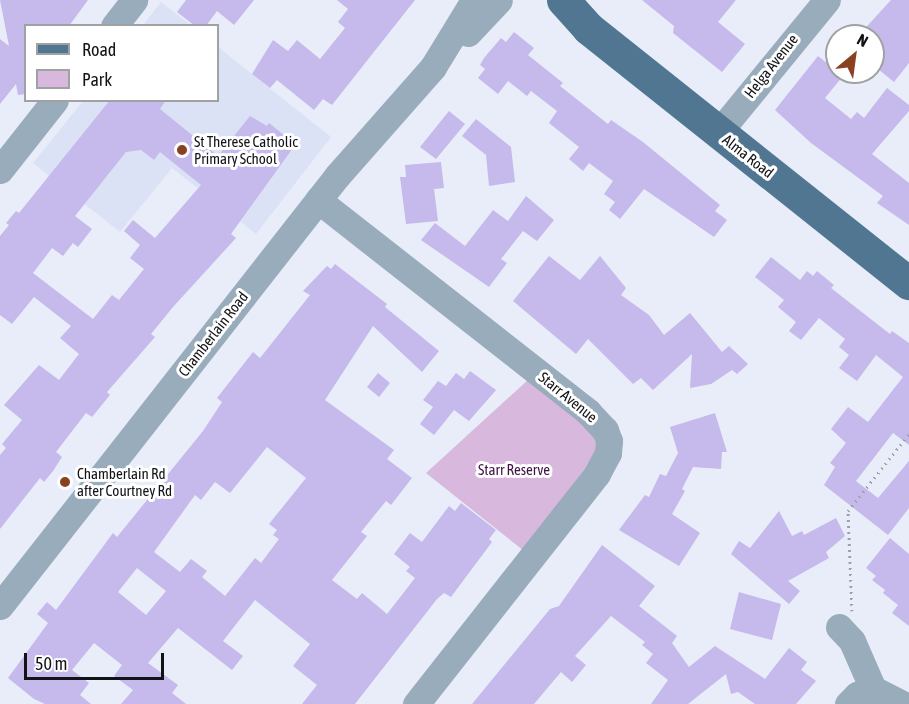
<!DOCTYPE html>
<style>
body{margin:0}
#map{position:relative;width:909px;height:704px;overflow:hidden;background:#e8edf9;font-family:"Asap Condensed",sans-serif}
div>[style]{position:absolute}
[style*='--x']{left:calc(var(--x)*1px);top:calc(var(--y)*1px);width:calc(var(--w)*1px);rotate:calc(var(--a)*1deg)}
.built>*{inset:0;background:#dbe2f5}
.green>*{inset:0;background:#d8b8dc}
.building>*{inset:0;background:#c6b9eb}
.path>*{height:3px;margin-top:-1.5px;transform-origin:0;background:repeating-linear-gradient(90deg,#9ca0a9 0 1.5px,transparent 0 6px)}
.minor>*{height:27px;margin:-13.5px;padding:0 13.5px;transform-origin:13.5px;border-radius:13.5px;background:#99acbc}
.major>*{height:33px;margin:-16.5px;padding:0 16.5px;transform-origin:16.5px;border-radius:16.5px;background:#517691}
.dots>*{width:16px;height:16px;translate:-50% -50%;box-sizing:border-box;border:3px solid #fff;border-radius:50%}
span{translate:-50% -50%;white-space:nowrap;text-align:center;line-height:1.15;-webkit-text-stroke:6px #fff;paint-order:stroke}
.street-label{font-size:15px;color:#121317}
.poi-label{font-size:15px;color:#121317}
.left{translate:0 -50%;text-align:left}
.park-label{font-size:15px;color:#411346}
.legend{position:absolute;left:24px;top:24px;width:195px;height:78px;box-sizing:border-box;background:#fff;border:2px solid #a0a1a2;margin:0;padding:8px 10px;list-style:none;font-size:18px;color:#121317}
.legend li{display:flex;align-items:center;gap:12px;height:30px}
.legend b{width:30px;border:2px solid #a0a1a2}
.north{position:absolute;left:825px;top:24px;width:60px;height:60px;box-sizing:border-box;background:#fff;border:2px solid #a0a1a2;border-radius:50%;rotate:29deg;font-size:16px;font-weight:700;line-height:24px;text-align:center;color:#121317}
.north::after{content:'';display:block;margin:auto;width:21px;height:27px;background:#894120;clip-path:polygon(50% 0,100% 100%,50% 72%,0 100%)}
.scale{position:absolute;left:24px;top:653px;width:140px;height:27px;box-sizing:border-box;border:3px solid #121317;border-top:0;padding-left:8px;font-size:18px;line-height:21px;white-space:nowrap;color:#121317;-webkit-text-stroke:4px #fff;paint-order:stroke}
</style>
<div id="map">
<div class="built">
<div style="clip-path:polygon(161px 2px,191px 25px,143px 25px)"></div>
<div style="clip-path:polygon(218px 47px,331px 137px,256px 234px,172px 168px,120px 232px,33px 163px,83px 101px,218px 100px)"></div>
</div>
<div class="green">
<div style="clip-path:polygon(529px 379px,591px 429px,598px 451px,524px 551px,426px 473px)"></div>
</div>
<div class="building">
<div style="clip-path:polygon(0 0,88px 0,69px 26px,26px 26px,26px 94px,18px 95px,16px 84px,0 104px,0 39px,9px 46px)"></div>
<div style="clip-path:polygon(186px 0,254px 0,234px 25px,217px 11px,206px 26px,195px 26px,177px 12px)"></div>
<div style="clip-path:polygon(337px 0,415px 0,332px 105px,323px 99px,314px 110px,277px 80px,270px 88px,252px 74px,273px 40px,288px 51px,297px 40px,320px 59px,345px 28px,338px 22px,348px 9px)"></div>
<div style="clip-path:polygon(642px 0,736px 0,718px 22px,745px 44px,722px 72px,673px 33px,674px 26px)"></div>
<div style="clip-path:polygon(891px 0,909px 0,909px 63px,894px 82px,873px 65px,873px 36px,858px 36px)"></div>
<div style="clip-path:polygon(514px 32px,534px 48px,528px 55px,563px 83px,560px 86px,608px 124px,611px 120px,643px 142px,720px 205px,715px 211px,727px 220px,714px 237px,644px 189px,620px 219px,609px 210px,615px 202px,604px 194px,613px 181px,589px 163px,583px 171px,569px 159px,579px 147px,549px 123px,557px 111px,531px 91px,527px 96px,508px 81px,498px 94px,478px 78px,485px 69px,480px 65px,484px 58px,501px 38px,506px 42px)"></div>
<div style="clip-path:polygon(818px 56px,843px 76px,825px 98px,851px 119px,857px 112px,864px 118px,887px 88px,909px 105px,909px 111px,872px 154px,909px 183px,909px 225px,877px 203px,883px 196px,811px 143px,775px 110px)"></div>
<div style="clip-path:polygon(evenodd,110px 100px,166px 100px,160px 109px,218px 156px,250px 116px,267px 126px,269px 123px,289px 139px,287px 143px,293px 148px,231px 234px,236px 238px,173px 307px,151px 334px,155px 337px,107px 392px,110px 395px,92px 417px,86px 413px,56px 452px,62px 457px,53px 471px,44px 482px,40px 478px,0 529px,0 455px,6px 448px,2px 444px,22px 420px,4px 405px,39px 365px,59px 380px,79px 354px,60px 338px,71px 326px,34px 297px,12px 324px,0 315px,0 236px,9px 225px,6px 223px,16px 211px,19px 213px,110px 100px,141px 150px,154px 160px,160px 152px,201px 185px,155px 238px,133px 220px,124px 231px,140px 245px,130px 258px,144px 269px,119px 300px,112px 295px,93px 319px,33px 273px,52px 248px,63px 256px,73px 243px,78px 247px,92px 229px,75px 216px,126px 152px,141px 150px)"></div>
<div style="clip-path:polygon(449px 111px,465px 124px,436px 159px,420px 147px)"></div>
<div style="clip-path:polygon(476px 119px,511px 147px,515px 182px,489px 186px,486px 155px,462px 136px)"></div>
<div style="clip-path:polygon(441px 162px,444px 188px,434px 189px,438px 221px,406px 224px,400px 177px,406px 177px,405px 165px)"></div>
<div style="clip-path:polygon(526px 196px,554px 220px,537px 241px,523px 231px,501px 259px,507px 263px,489px 287px,421px 240px,435px 223px,465px 246px,493px 210px,508px 221px)"></div>
<div style="clip-path:polygon(549px 256px,580px 280px,600px 256px,626px 288px,621px 295px,649px 315px,664px 335px,690px 313px,722px 352px,729px 346px,748px 364px,737px 374px,732px 370px,711px 384px,690px 388px,692px 354px,653px 390px,641px 378px,633px 384px,588px 339px,576px 354px,513px 301px)"></div>
<div style="clip-path:polygon(771px 257px,800px 280px,807px 271px,813px 276px,817px 271px,834px 285px,831px 288px,890px 334px,892px 331px,909px 343px,909px 445px,893px 433px,856px 481px,878px 498px,909px 461px,909px 508px,888px 535px,824px 485px,835px 467px,830px 463px,846px 443px,831px 429px,848px 407px,868px 422px,903px 377px,876px 355px,857px 381px,839px 368px,849px 355px,839px 347px,845px 339px,819px 318px,801px 340px,789px 331px,796px 322px,778px 307px,784px 300px,755px 277px)"></div>
<div style="clip-path:polygon(evenodd,335px 264px,387px 304px,385px 307px,439px 351px,422px 372px,373px 326px,325px 400px,394px 450px,387px 459px,412px 478px,391px 505px,386px 501px,361px 532px,367px 536px,332px 580px,357px 599px,362px 593px,387px 614px,415px 578px,406px 571px,410px 567px,394px 554px,410px 533px,422px 542px,449px 506px,455px 511px,461px 503px,496px 530px,489px 539px,492px 542px,451px 597px,444px 593px,437px 599px,355px 704px,302px 704px,317px 685px,293px 666px,310px 644px,255px 600px,223px 641px,243px 656px,232px 670px,178px 628px,148px 663px,178px 685px,172px 693px,186px 704px,121px 704px,133px 690px,114px 676px,122px 665px,94px 643px,72px 670px,89px 683px,80px 695px,91px 704px,45px 704px,34px 699px,8px 678px,48px 623px,37px 614px,47px 602px,56px 610px,113px 533px,117px 537px,203px 431px,222px 402px,217px 398px,253px 352px,260px 358px,310px 295px,303px 291px,327px 266px,331px 269px,335px 264px,267px 447px,306px 478px,269px 524px,277px 530px,273px 535px,279px 539px,261px 563px,255px 558px,225px 596px,202px 577px,207px 571px,191px 559px,180px 572px,154px 552px,195px 495px,201px 500px,215px 482px,230px 493px,267px 447px,335px 264px,137px 568px,166px 591px,146px 615px,118px 592px,137px 568px)"></div>
<div style="clip-path:polygon(470px 371px,496px 390px,469px 421px,454px 410px,434px 435px,420px 424px,433px 407px,423px 400px,438px 381px,446px 386px,456px 373px,464px 379px)"></div>
<div style="clip-path:polygon(378px 373px,390px 383px,379px 397px,367px 387px)"></div>
<div style="clip-path:polygon(715px 413px,727px 452px,722px 452px,721px 469px,693px 467px,682px 489px,685px 491px,672px 514px,700px 533px,679px 566px,619px 530px,645px 495px,649px 497px,660px 474px,666px 476px,678px 453px,670px 427px)"></div>
<div style="clip-path:polygon(779px 511px,792px 536px,802px 531px,804px 535px,836px 518px,845px 536px,826px 552px,829px 558px,788px 581px,800px 591px,789px 604px,731px 554px,739px 541px,750px 548px)"></div>
<div style="clip-path:polygon(890px 538px,909px 554px,909px 626px,892px 613px,898px 605px,883px 593px,885px 590px,872px 580px,876px 576px,866px 568px)"></div>
<div style="clip-path:polygon(602px 545px,655px 586px,639px 606px,677px 636px,672px 643px,689px 667px,715px 646px,765px 679px,789px 648px,807px 662px,801px 670px,816px 681px,796px 704px,755px 704px,738px 692px,731px 694px,726px 674px,688px 704px,651px 704px,668px 680px,646px 663px,653px 654px,642px 645px,645px 642px,611px 616px,575px 656px,586px 665px,572px 682px,561px 672px,534px 704px,472px 704px,550px 609px,559px 606px)"></div>
<div style="clip-path:polygon(739px 592px,781px 604px,772px 640px,730px 629px)"></div>
</div>
<div class="path">
<div style="--x:852;--y:611;--w:100;--a:-92.3"></div>
<div style="--x:848;--y:511;--w:98;--a:-51.6"></div>
</div>
<div class="minor">
<div style="--x:114;--y:26;--w:33;--a:-52"></div>
<div style="--x:468;--y:33;--w:45;--a:-46.8"></div>
<div style="--x:718;--y:133;--w:172;--a:-50.7"></div>
<div style="--x:0;--y:170;--w:89;--a:-51.8"></div>
<div style="--x:318;--y:200;--w:343;--a:38.1"></div>
<div style="--x:588;--y:412;--w:25;--a:47"></div>
<div style="--x:605;--y:430;--w:12;--a:70"></div>
<div style="--x:609;--y:441;--w:12;--a:95"></div>
<div style="--x:608;--y:453;--w:24;--a:118"></div>
<div style="--x:597;--y:474;--w:293;--a:128.2"></div>
<div style="--x:0;--y:606;--w:546;--a:-51.91"></div>
<div style="--x:337;--y:176;--w:145;--a:-48.6"></div>
<div style="--x:433;--y:67;--w:79;--a:-58.5"></div>
<div style="--x:839;--y:627;--w:19;--a:47"></div>
<div style="--x:852;--y:641;--w:52;--a:66.4"></div>
<div style="--x:848;--y:704;--w:13;--a:-45"></div>
<div style="--x:857;--y:695;--w:17;--a:-21"></div>
<div style="--x:873;--y:689;--w:34;--a:27"></div>
</div>
<div class="major">
<div style="--x:563;--y:0;--w:38;--a:48"></div>
<div style="--x:588;--y:28;--w:410;--a:38.5"></div>
</div>
<div class="dots">
<div style="left:182px;top:150px;background:#894120"></div>
<div style="left:65px;top:482px;background:#894120"></div>
</div>
<div class="street-label">
<span style="left:771px;top:66px;rotate:-52deg">Helga Avenue</span>
<span style="left:748px;top:156px;rotate:38deg">Alma Road</span>
<span style="left:213px;top:334px;rotate:-52deg">Chamberlain Road</span>
<span style="left:568px;top:397px;rotate:39deg">Starr Avenue</span>
</div>
<div class="poi-label">
<span class="left" style="left:194px;top:150px">St Therese Catholic<br>Primary School</span>
<span class="left" style="left:77px;top:482px">Chamberlain Rd<br>after Courtney Rd</span>
</div>
<div class="park-label">
<span style="left:514px;top:470px">Starr Reserve</span>
</div>
<ul class="legend">
<li><b style="height:8px;background:#517691"></b>Road</li>
<li><b style="height:16px;background:#d8b8dc"></b>Park</li>
</ul>
<div class="north">N</div>
<div class="scale">50 m</div>
</div>
